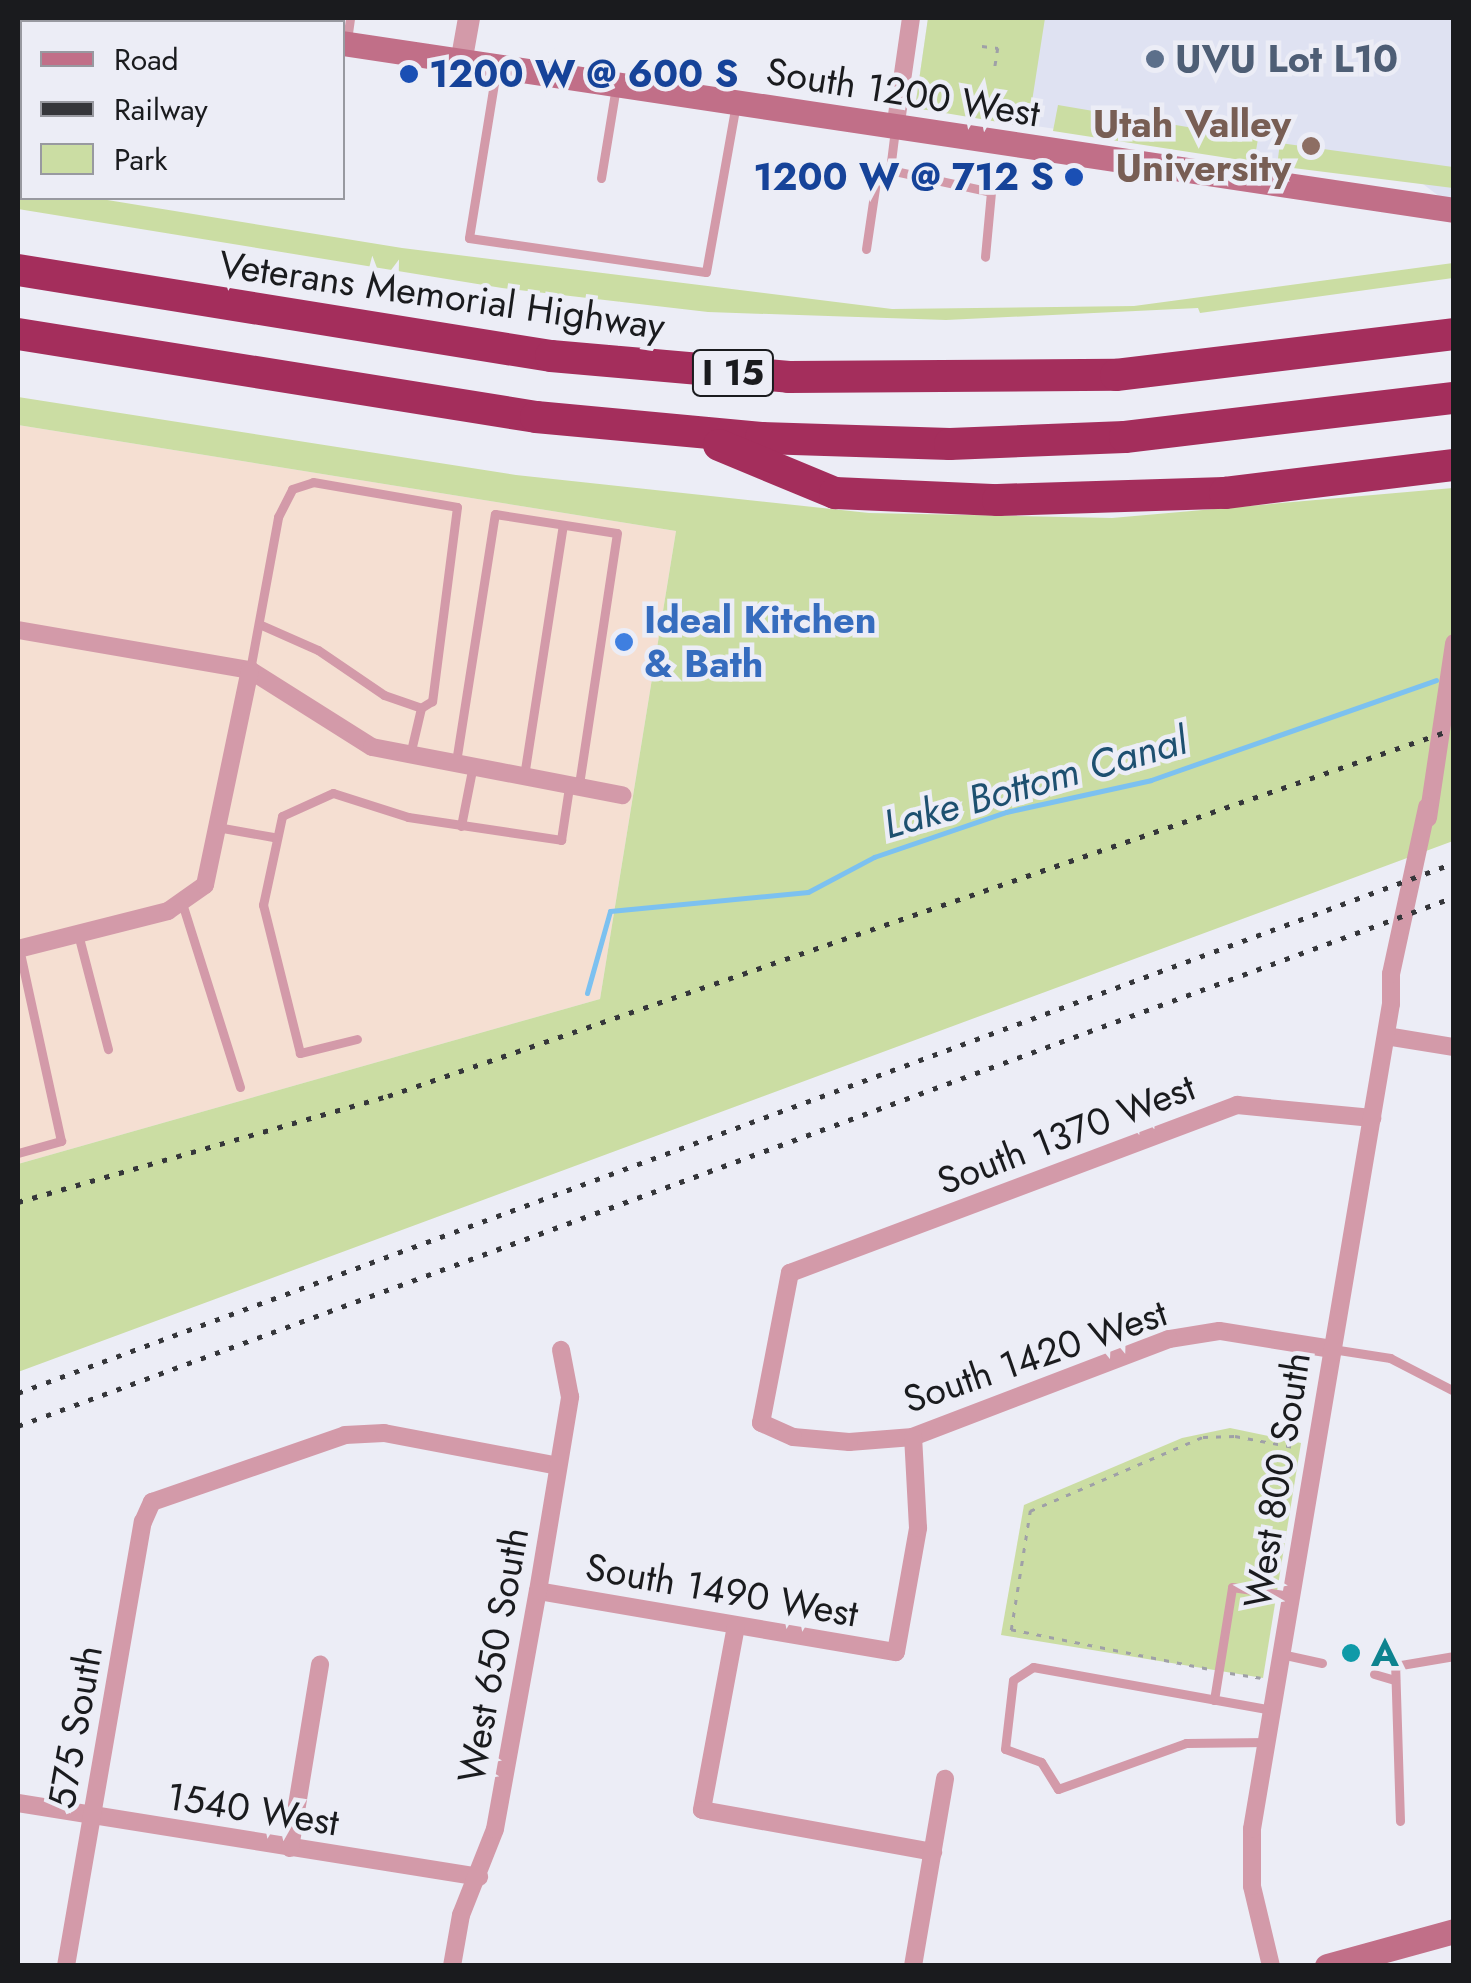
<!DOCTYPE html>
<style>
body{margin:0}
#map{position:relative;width:1471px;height:1983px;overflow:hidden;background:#ecedf6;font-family:Jost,sans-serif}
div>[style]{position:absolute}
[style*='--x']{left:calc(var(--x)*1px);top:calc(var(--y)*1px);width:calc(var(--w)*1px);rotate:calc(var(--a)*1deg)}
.built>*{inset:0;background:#dfe2f2}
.industrial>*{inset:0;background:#f5dfd2}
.green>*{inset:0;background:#cbdda3}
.stream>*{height:5px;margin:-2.5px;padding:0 2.5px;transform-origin:2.5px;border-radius:2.5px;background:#7cc1f0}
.path>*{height:2.5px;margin-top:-1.25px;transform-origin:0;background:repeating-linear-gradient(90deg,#9fa0a7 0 5px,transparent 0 13px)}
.service>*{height:9px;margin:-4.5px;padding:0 4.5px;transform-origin:4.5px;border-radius:4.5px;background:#d39aa9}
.minor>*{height:18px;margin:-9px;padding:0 9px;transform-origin:9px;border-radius:9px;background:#d39aa9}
.tertiary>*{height:22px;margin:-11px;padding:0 11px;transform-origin:11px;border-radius:11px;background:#d39aa9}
.secondary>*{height:25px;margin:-12.5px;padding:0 12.5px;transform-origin:12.5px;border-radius:12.5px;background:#c16f88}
.motorway>*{height:32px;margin:-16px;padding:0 16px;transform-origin:16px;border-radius:16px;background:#a42e5c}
.rail>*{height:5px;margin-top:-2.5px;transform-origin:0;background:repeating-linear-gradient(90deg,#35363a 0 5px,transparent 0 15px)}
.dots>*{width:28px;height:28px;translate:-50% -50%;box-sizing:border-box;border:5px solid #ecedf6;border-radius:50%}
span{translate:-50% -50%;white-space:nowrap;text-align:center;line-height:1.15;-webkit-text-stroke:9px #ecedf6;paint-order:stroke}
.shield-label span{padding:2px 8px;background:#ecedf6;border:2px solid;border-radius:8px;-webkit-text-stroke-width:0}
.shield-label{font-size:35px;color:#1a1b1e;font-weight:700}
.service-label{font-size:38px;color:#4e5e75;font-weight:700}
.left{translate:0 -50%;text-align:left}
.transit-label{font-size:38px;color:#164399;font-weight:700}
.right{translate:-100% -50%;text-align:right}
.street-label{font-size:38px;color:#1a1b1e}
.education-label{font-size:38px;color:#785e54;font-weight:700}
.shop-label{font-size:38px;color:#366cbe;font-weight:700}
.culture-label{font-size:38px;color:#0d838f;font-weight:700}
.water-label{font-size:40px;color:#1d5070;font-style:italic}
.frame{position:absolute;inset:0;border:20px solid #1a1b1e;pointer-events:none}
.legend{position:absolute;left:20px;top:20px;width:325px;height:180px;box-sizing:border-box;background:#ecedf6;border:2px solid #9899a0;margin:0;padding:12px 18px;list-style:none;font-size:30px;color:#1a1b1e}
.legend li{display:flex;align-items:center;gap:20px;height:50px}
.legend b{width:50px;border:2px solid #9899a0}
</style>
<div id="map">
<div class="built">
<div style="clip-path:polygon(928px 18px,1453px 18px,1453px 207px,1423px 184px,915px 108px)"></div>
</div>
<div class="industrial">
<div style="clip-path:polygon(18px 425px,676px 531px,600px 999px,18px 1164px)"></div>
</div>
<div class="green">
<div style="clip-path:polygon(928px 18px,1045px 18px,1028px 127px,915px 108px)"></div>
<div style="clip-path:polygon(1058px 105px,1258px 139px,1254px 162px,1053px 131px)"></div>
<div style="clip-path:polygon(1280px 143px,1453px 167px,1453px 188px,1277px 166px)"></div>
<div style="clip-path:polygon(18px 185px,22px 198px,95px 198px,402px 248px,892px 309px,1134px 306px,1453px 263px,1453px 278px,1200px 313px,1198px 308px,946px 320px,708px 312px,502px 288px,18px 209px)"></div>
<div style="clip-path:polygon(18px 397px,516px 475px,869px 513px,1112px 518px,1453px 488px,1453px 841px,18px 1372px,18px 1164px,600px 999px,676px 531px,18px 425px)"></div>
<div style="clip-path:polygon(1230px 1428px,1301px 1443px,1263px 1678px,1001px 1635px,1024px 1505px,1182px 1438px)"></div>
</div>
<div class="stream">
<div style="--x:587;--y:993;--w:85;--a:-74.3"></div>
<div style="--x:610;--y:911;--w:199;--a:-5.5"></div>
<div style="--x:808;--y:892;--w:75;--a:-27.9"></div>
<div style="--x:874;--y:857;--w:139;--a:-18.8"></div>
<div style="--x:1006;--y:812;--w:148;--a:-12.4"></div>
<div style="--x:1151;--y:780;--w:302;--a:-19.3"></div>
</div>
<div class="path">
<div style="--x:982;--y:46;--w:16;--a:7"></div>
<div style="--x:998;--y:48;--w:20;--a:99"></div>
<div style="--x:1207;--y:1669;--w:200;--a:-168.7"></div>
<div style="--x:1011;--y:1630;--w:121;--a:-80.9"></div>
<div style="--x:1030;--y:1511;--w:188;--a:-23.2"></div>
<div style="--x:1203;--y:1437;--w:32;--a:-2"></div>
<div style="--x:1235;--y:1436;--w:65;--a:10.6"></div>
<div style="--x:1230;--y:1673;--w:31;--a:9"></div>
</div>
<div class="service">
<div style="--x:347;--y:40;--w:22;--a:-82"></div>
<div style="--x:496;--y:71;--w:169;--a:99.2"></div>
<div style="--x:469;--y:238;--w:239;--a:8.2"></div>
<div style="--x:706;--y:272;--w:171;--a:-79.9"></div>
<div style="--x:890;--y:170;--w:103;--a:12.3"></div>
<div style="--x:991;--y:192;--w:65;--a:95.3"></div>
<div style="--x:601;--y:178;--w:93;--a:-80.7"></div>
<div style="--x:866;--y:249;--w:69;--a:-81.6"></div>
<div style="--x:876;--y:181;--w:18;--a:-38"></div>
<div style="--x:890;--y:170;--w:41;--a:-83"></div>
<div style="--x:259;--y:624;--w:64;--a:23.8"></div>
<div style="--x:318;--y:650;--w:80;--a:34.3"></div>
<div style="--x:384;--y:695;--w:39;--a:19"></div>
<div style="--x:421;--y:708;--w:48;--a:103.2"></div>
<div style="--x:250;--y:670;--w:156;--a:-79.6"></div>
<div style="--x:278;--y:517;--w:31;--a:-63"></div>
<div style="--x:292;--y:489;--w:22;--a:-18"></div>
<div style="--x:313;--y:482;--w:146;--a:9.8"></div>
<div style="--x:457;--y:507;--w:196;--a:97.3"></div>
<div style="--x:432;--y:701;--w:13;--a:148"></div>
<div style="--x:456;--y:762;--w:251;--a:-81.1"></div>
<div style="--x:495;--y:514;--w:123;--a:8.9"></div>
<div style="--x:617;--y:533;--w:255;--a:98.6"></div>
<div style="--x:524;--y:776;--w:254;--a:-81.2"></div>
<div style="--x:461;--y:826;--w:57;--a:-78.9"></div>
<div style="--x:217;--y:827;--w:57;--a:10.1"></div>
<div style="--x:182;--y:903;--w:193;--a:72.5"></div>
<div style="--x:78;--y:934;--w:119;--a:75.4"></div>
<div style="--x:357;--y:1039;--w:59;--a:166.2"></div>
<div style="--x:300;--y:1053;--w:153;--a:-104"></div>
<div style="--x:263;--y:905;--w:91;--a:-77.9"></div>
<div style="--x:282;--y:816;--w:56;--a:-24.3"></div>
<div style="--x:333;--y:793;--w:79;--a:17.7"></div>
<div style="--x:408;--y:817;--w:155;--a:8.5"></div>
<div style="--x:561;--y:840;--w:54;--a:-81.4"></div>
<div style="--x:18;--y:1153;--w:45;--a:-15.6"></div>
<div style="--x:61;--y:1141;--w:197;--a:-102.3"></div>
<div style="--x:1332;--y:1349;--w:59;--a:8.8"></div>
<div style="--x:1390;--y:1358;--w:72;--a:27.3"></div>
<div style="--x:1281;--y:1654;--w:42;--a:12.4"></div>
<div style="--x:1374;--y:1674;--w:22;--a:16"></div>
<div style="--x:1214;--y:1700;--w:114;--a:-80.9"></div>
<div style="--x:1232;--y:1587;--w:60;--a:8.7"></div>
<div style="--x:1267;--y:1742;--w:81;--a:179.3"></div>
<div style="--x:1186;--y:1743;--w:136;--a:160.2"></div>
<div style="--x:1058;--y:1789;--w:32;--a:-122"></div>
<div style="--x:1041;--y:1762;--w:38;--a:-160"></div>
<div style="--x:1005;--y:1749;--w:69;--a:-83.4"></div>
<div style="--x:1013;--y:1680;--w:24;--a:-33"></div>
<div style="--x:1033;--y:1667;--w:243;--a:10.2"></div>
<div style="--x:1400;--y:1821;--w:155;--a:-91.8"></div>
<div style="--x:1395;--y:1666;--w:60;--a:-9.6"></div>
</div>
<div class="minor">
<div style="--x:895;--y:129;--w:112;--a:-81.8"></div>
<div style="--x:18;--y:630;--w:235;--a:9.8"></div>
<div style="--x:250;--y:670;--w:144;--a:32.3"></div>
<div style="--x:372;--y:747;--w:255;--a:10.9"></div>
<div style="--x:1428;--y:818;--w:177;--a:-81.5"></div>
<div style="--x:18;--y:949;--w:155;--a:-14.2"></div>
<div style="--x:168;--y:911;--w:45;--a:-35.1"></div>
<div style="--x:205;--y:885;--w:220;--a:-78.2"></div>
<div style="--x:1386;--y:1036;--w:69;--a:9.2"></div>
<div style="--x:1332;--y:1349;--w:114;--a:-170.9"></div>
<div style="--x:1219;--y:1331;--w:51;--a:170.9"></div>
<div style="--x:1169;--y:1339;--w:274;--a:159.1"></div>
<div style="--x:913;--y:1437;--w:64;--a:175.5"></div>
<div style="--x:849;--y:1442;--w:56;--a:-174.9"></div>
<div style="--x:793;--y:1437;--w:35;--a:-156"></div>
<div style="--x:761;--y:1423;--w:153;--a:-79.1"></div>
<div style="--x:790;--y:1273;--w:478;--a:-20.6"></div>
<div style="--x:1237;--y:1105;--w:136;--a:5.5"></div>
<div style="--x:538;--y:1591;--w:363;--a:9.7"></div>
<div style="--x:896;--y:1652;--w:126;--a:-79.9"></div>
<div style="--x:918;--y:1528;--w:91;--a:-93.1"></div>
<div style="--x:736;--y:1626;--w:187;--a:100.5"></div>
<div style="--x:702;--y:1810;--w:235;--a:10.3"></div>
<div style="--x:18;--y:1803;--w:467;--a:9.1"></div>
<div style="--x:290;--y:1848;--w:186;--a:-80.7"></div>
<div style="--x:66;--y:1966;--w:451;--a:-80.2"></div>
<div style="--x:143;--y:1522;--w:22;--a:-66"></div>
<div style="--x:152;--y:1502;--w:204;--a:-19.1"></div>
<div style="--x:345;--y:1435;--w:39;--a:-3"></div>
<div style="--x:384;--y:1433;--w:177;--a:10.7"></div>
<div style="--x:452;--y:1966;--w:52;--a:-80"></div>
<div style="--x:461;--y:1915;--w:92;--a:-68.4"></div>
<div style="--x:495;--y:1829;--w:242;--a:-79.8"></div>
<div style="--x:538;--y:1591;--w:197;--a:-80.6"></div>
<div style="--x:570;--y:1397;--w:48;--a:-100.8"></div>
<div style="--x:913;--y:1966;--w:190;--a:-80.3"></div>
<div style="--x:1271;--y:1966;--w:82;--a:-103.4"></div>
<div style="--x:1252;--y:1886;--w:57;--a:-90"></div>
<div style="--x:1252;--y:1829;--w:837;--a:-80.44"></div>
<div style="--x:1391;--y:1004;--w:30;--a:-90"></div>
<div style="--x:1391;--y:974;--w:171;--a:-77.8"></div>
</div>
<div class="tertiary">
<div style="--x:461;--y:63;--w:46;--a:-79.9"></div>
</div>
<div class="secondary">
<div style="--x:196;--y:18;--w:30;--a:8"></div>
<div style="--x:342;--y:43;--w:1124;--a:8.54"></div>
<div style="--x:1327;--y:1966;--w:132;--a:-15.4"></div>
</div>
<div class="motorway">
<div style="--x:18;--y:270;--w:540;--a:9.17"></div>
<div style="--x:551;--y:356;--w:239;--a:5"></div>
<div style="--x:789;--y:377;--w:327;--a:-0.4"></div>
<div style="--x:1116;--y:375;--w:340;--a:-6.9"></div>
<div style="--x:18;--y:334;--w:525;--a:9.1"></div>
<div style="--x:536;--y:417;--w:226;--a:5.3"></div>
<div style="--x:761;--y:438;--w:189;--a:1.8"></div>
<div style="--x:950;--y:444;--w:175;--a:-2.3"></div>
<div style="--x:1125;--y:437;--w:331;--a:-6.8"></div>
<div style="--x:719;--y:445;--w:126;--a:22.5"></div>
<div style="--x:835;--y:493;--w:163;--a:2.5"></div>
<div style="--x:998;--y:500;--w:227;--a:-1.8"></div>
<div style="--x:1225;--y:493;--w:231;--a:-7"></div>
</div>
<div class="rail">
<div style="--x:18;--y:1202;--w:385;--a:-16"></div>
<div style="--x:388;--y:1096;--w:1127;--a:-19"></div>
<div style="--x:18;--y:1393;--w:1531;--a:-20.26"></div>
<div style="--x:18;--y:1426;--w:1530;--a:-20.22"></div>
</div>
<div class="dots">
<div style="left:1155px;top:59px;background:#5c6f8a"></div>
<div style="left:409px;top:74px;background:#1a4fb4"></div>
<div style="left:1311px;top:146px;background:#8d6e63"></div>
<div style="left:1074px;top:177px;background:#1a4fb4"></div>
<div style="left:624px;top:642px;background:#3f7fe0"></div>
<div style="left:1351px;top:1653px;background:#0f9aa8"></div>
</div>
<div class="shield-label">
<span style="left:733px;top:373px">I 15</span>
</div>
<div class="service-label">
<span class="left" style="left:1175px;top:59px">UVU Lot L10</span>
</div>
<div class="transit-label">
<span class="left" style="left:429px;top:74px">1200 W @ 600 S</span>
<span class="right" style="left:1054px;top:177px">1200 W @ 712 S</span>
</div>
<div class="street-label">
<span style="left:903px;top:92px;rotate:9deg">South 1200 West</span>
<span style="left:442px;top:295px;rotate:8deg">Veterans Memorial Highway</span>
<span style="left:1066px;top:1134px;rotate:-21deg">South 1370 West</span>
<span style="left:1035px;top:1356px;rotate:-19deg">South 1420 West</span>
<span style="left:1277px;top:1480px;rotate:-81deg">West 800 South</span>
<span style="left:722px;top:1590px;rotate:10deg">South 1490 West</span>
<span style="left:493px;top:1655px;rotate:-80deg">West 650 South</span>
<span style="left:75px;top:1727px;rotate:-80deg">575 South</span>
<span style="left:253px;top:1809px;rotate:9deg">1540 West</span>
</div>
<div class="education-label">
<span class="right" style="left:1291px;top:146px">Utah Valley<br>University</span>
</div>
<div class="shop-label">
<span class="left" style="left:644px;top:642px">Ideal Kitchen<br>&amp; Bath</span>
</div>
<div class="culture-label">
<span class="left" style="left:1371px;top:1653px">A</span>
</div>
<div class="water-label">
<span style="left:1035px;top:782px;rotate:-16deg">Lake Bottom Canal</span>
</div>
<div class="frame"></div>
<ul class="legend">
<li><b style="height:12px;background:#c16f88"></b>Road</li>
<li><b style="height:12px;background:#35363a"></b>Railway</li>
<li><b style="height:28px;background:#cbdda3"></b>Park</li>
</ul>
</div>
